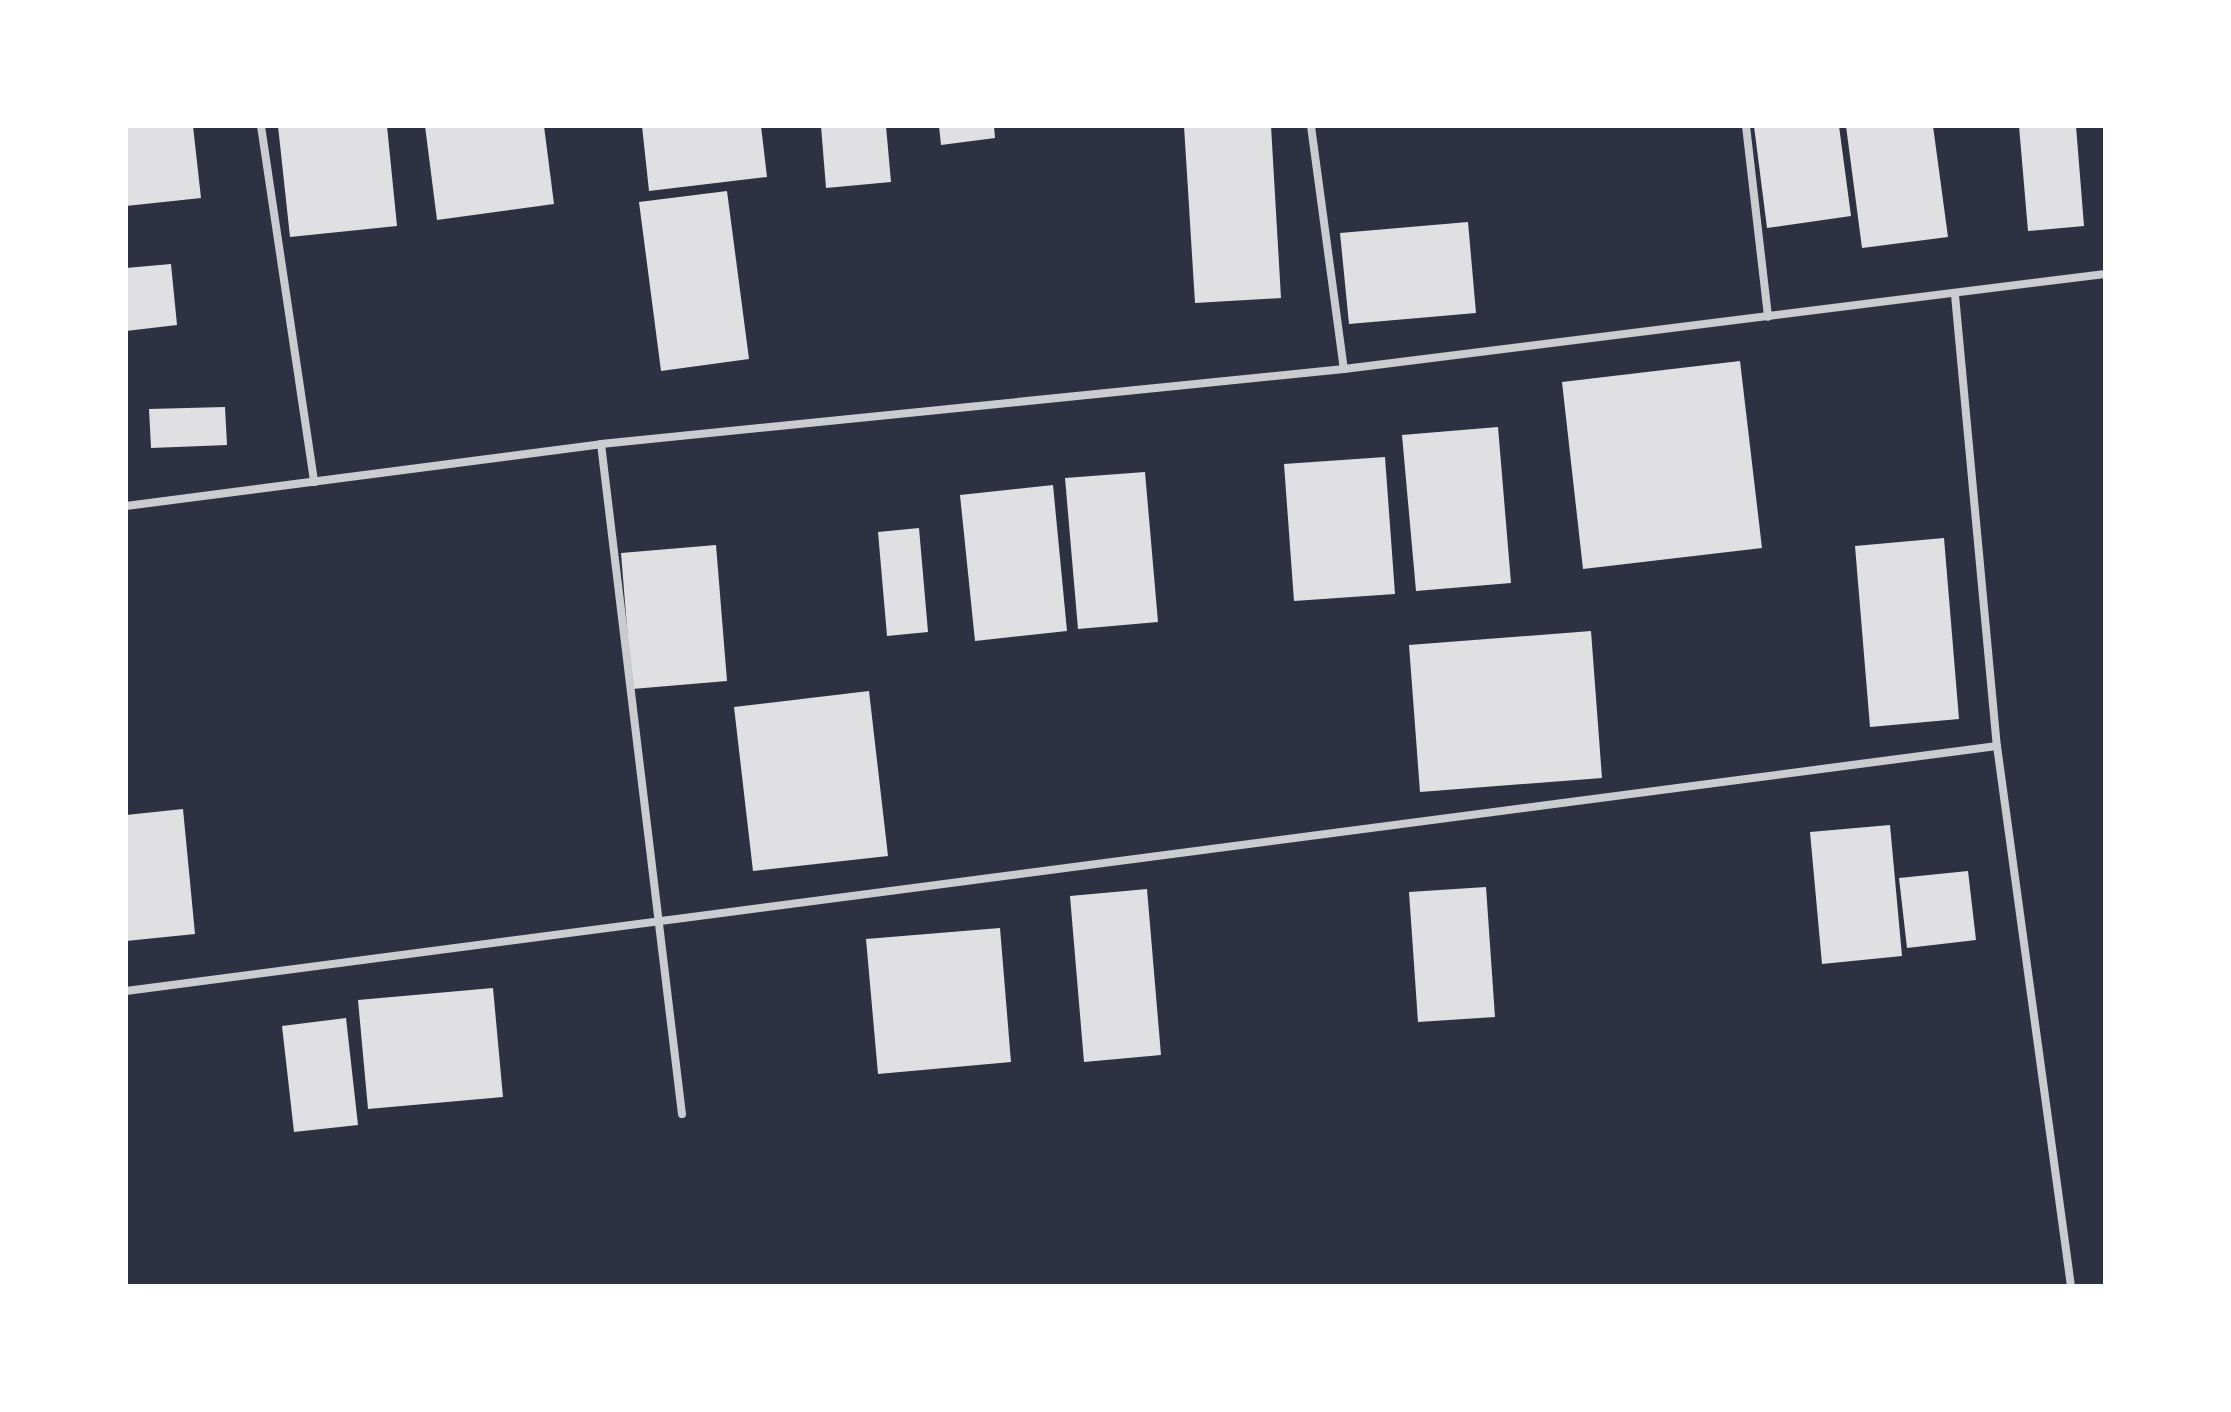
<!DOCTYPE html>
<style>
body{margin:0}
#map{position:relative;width:2231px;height:1412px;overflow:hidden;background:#2d3142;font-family:"Noto Sans",sans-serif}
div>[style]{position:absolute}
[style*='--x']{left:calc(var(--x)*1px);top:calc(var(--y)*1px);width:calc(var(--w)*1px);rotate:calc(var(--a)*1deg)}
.building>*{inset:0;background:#e0e0e3}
.minor>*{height:8px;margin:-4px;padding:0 4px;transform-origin:4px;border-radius:4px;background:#caccd0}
span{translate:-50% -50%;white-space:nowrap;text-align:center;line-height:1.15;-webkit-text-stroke:6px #fff;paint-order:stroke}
.frame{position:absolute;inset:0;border:128px solid #fff;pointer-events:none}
</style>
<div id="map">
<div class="building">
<div style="clip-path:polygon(126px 126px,193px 126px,201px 198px,126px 206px)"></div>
<div style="clip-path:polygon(278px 126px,387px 126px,397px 226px,290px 237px)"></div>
<div style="clip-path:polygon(425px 126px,544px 126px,554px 204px,437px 220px)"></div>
<div style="clip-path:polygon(642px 126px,761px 126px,767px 177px,649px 191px)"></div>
<div style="clip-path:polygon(821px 126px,886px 126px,891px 182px,826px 188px)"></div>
<div style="clip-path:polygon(939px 126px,994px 126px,995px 138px,941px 145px)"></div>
<div style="clip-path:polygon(1184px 126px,1271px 126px,1281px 298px,1195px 303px)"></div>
<div style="clip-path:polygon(1754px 126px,1839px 126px,1851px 216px,1767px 228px)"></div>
<div style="clip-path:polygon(1846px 126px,1933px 126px,1948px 237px,1862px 248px)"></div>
<div style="clip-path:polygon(2019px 126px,2076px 126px,2084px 226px,2028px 231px)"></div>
<div style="clip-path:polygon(727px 191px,749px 359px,661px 371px,639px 202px)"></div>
<div style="clip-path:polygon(1468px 222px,1476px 313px,1349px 324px,1340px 233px)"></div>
<div style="clip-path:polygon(171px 264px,177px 325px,126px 331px,126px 268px)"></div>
<div style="clip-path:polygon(1740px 361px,1762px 548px,1583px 569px,1562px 382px)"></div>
<div style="clip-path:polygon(225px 407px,227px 445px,151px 448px,149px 409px)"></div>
<div style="clip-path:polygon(1498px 427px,1511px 583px,1416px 591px,1402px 435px)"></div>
<div style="clip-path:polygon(1385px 457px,1395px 594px,1294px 601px,1284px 464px)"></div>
<div style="clip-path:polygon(1145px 472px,1158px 622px,1078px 629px,1065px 478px)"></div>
<div style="clip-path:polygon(1053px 485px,1067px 631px,975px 641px,960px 495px)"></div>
<div style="clip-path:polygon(919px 528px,928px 632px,887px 636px,878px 532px)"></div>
<div style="clip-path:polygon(1944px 538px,1959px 719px,1870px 727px,1855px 546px)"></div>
<div style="clip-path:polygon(716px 545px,727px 681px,632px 689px,621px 553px)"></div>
<div style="clip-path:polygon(1591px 631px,1602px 778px,1420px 792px,1409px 645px)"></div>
<div style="clip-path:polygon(869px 691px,888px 856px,753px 871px,734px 707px)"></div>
<div style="clip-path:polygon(183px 809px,195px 934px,126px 941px,126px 815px)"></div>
<div style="clip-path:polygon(1890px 825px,1902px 956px,1822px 964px,1810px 832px)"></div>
<div style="clip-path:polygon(1968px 871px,1976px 940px,1907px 948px,1899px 878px)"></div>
<div style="clip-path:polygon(1486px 887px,1495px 1017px,1418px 1022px,1409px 892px)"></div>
<div style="clip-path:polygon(1147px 889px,1161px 1055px,1084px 1062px,1070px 896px)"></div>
<div style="clip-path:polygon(1000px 928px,1011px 1062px,878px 1074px,866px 939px)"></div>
<div style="clip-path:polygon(493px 988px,503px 1097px,368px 1109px,358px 1000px)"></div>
<div style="clip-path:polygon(346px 1018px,358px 1125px,294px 1132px,282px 1026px)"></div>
</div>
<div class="minor">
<div style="--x:261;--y:126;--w:360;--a:81.5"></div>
<div style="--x:1311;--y:126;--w:245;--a:82.3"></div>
<div style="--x:1746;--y:126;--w:192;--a:83.4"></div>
<div style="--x:1955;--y:295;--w:453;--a:84.7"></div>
<div style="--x:1997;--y:746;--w:545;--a:82.2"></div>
<div style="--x:601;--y:444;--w:675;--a:83.11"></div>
<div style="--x:126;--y:506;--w:479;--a:-7.4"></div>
<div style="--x:601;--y:444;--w:747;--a:-5.76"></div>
<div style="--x:1344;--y:369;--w:767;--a:-7.12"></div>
<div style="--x:126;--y:991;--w:1887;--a:-7.46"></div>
</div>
<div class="frame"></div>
</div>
